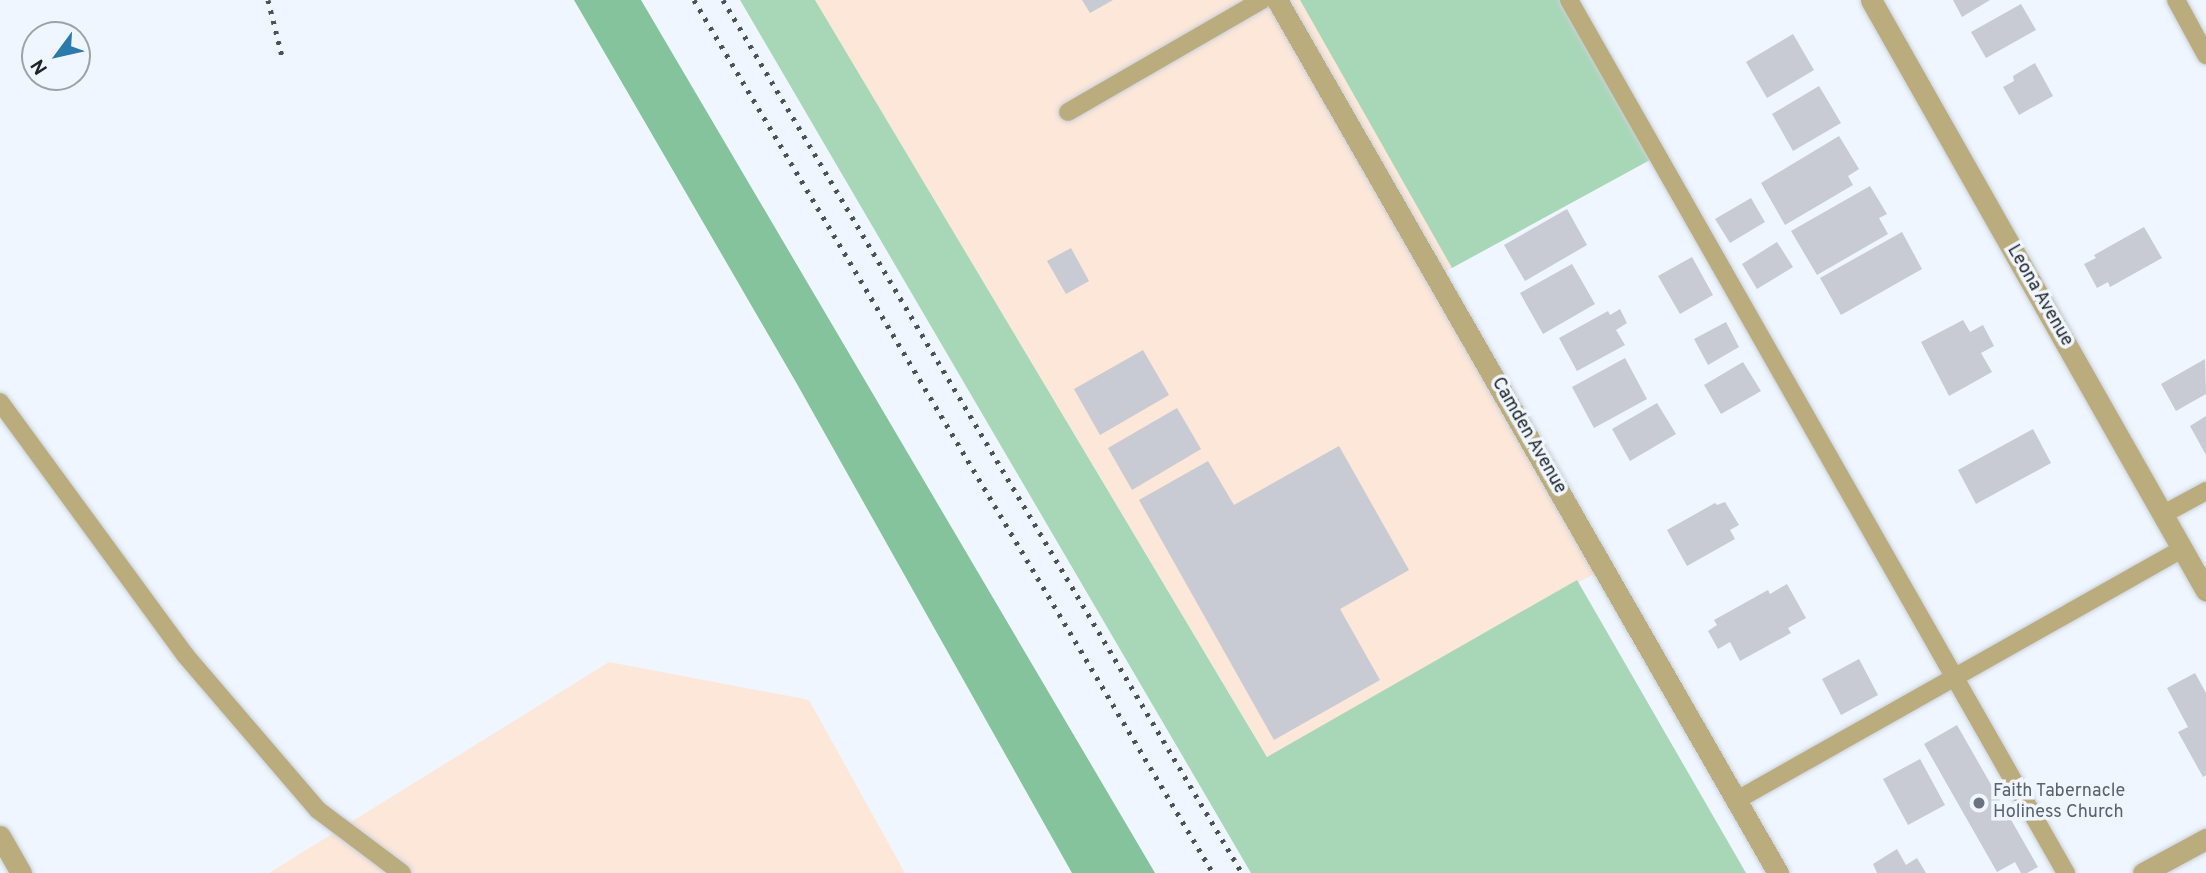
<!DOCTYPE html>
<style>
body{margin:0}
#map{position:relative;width:2206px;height:873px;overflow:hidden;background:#eff6ff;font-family:Overpass,sans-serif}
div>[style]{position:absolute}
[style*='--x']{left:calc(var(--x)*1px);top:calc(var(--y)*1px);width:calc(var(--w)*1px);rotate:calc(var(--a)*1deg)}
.industrial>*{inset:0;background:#fce7d9}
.green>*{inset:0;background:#a8d7b8}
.forest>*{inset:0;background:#84c39b}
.building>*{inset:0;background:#c8cad4}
.roads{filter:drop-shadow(0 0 2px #cad0d8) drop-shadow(0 0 2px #cad0d8)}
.lane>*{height:18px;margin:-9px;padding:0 9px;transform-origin:9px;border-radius:9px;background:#bbac7d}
.street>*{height:21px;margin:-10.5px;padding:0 10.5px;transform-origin:10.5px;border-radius:10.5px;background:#bbac7d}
.rail>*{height:5px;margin-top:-2.5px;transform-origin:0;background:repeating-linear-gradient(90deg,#4e5256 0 3.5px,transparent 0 10.5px)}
.dots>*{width:19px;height:19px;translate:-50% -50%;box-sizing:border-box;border:4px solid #eff6ff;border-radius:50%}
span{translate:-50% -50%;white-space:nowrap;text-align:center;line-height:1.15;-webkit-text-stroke:7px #eff6ff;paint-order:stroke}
.street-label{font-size:18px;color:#212427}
.worship-label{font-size:18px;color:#5b616d}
.left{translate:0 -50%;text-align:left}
.north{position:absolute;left:21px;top:21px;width:70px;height:70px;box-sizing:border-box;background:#eff6ff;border:2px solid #9da2a9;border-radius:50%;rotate:237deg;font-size:19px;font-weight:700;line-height:28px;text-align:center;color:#212427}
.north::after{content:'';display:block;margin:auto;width:24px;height:32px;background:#2b7aac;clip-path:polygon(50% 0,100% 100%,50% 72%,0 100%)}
</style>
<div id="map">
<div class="industrial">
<div style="clip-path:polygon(815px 0,1300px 0,1452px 268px,1431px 279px,1599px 571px,1268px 758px)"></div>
<div style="clip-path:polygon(609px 662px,809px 700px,905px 873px,269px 873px)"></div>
</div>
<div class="green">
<div style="clip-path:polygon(740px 0,815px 0,1267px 757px,1577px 580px,1746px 873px,1251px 873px)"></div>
<div style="clip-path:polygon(1300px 0,1561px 0,1650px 160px,1452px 268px)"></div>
</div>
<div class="forest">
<div style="clip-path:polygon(574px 0,641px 0,1155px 873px,1072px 873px,797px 384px)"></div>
</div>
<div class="building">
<div style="clip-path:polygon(1082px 0,1113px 0,1090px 13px)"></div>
<div style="clip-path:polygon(1953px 0,1990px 0,1962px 17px)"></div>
<div style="clip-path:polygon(2021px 4px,2036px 30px,1986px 58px,1971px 32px)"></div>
<div style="clip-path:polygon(1793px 34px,1814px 70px,1767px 98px,1746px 62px)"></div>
<div style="clip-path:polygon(2035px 63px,2053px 96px,2019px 115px,2003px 87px,2014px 81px,2013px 76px)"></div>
<div style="clip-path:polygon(1819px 86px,1841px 123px,1793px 151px,1772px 114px)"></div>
<div style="clip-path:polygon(1839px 136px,1859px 169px,1848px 176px,1853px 185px,1785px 225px,1761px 183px)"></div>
<div style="clip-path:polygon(1870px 186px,1887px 214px,1879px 218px,1888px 234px,1817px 275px,1791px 231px)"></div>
<div style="clip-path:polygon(1751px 198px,1765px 222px,1730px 243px,1715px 219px)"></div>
<div style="clip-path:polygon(1567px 209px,1587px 245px,1525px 281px,1504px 245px)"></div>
<div style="clip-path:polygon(2144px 227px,2162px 258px,2110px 287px,2108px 282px,2097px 288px,2084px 264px,2096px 258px,2094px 255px)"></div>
<div style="clip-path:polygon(1902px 232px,1922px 269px,1841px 315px,1820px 278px)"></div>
<div style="clip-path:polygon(1777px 242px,1793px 267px,1757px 289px,1742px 264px)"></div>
<div style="clip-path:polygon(1071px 248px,1089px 281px,1066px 294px,1047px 261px)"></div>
<div style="clip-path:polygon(1692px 257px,1713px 295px,1680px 314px,1658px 276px)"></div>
<div style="clip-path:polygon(1572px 264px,1595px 304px,1543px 334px,1520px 293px)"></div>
<div style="clip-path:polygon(1620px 309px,1627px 323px,1616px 330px,1625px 345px,1577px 371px,1559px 338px,1608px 311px,1610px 315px)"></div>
<div style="clip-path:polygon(1963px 320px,1970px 332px,1983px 325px,1994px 346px,1981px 353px,1992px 372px,1949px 396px,1921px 342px)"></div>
<div style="clip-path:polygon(1726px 322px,1739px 347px,1708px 365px,1694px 339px)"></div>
<div style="clip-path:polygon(1143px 350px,1169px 395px,1100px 435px,1074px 389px)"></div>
<div style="clip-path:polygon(1625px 358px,1647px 399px,1594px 428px,1572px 387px)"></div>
<div style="clip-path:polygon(2205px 359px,2206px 394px,2176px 411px,2161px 384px)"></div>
<div style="clip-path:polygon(1743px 362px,1761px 391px,1721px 414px,1704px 385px)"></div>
<div style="clip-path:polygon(1657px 403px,1676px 434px,1630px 461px,1612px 429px)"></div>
<div style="clip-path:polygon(1177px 408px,1201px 449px,1132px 490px,1108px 448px)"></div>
<div style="clip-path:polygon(2206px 416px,2206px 455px,2190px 426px)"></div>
<div style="clip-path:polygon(2033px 429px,2051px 463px,1976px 504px,1958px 470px)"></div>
<div style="clip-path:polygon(1339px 446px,1409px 570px,1340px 609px,1380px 680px,1274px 740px,1139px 500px,1208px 461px,1234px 505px)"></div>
<div style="clip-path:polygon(1725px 502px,1739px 525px,1730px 530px,1735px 539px,1687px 566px,1667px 530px,1715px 503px,1717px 505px)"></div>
<div style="clip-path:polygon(1787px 584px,1806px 618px,1788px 628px,1791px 633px,1740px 661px,1730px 642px,1718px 649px,1708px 631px,1717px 625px,1714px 620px,1768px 590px,1770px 594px)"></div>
<div style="clip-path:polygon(1859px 659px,1878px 695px,1841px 715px,1822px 679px)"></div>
<div style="clip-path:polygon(2195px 673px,2206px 693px,2206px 775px,2203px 777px,2178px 732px,2188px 727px,2167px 688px)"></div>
<div style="clip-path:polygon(1957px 725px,2038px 867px,2027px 873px,2021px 873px,2015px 862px,1997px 872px,1924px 744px)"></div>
<div style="clip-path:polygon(1920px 759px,1945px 805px,1908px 825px,1883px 779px)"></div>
<div style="clip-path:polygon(1897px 849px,1906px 865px,1917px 858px,1926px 873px,1877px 873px,1873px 864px)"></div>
</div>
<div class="roads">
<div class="lane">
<div style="--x:1569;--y:0;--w:1005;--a:60.35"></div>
<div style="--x:2176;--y:0;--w:63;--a:61.4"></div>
<div style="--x:1068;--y:112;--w:224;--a:-30"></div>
<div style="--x:0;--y:402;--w:313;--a:53.8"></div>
<div style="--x:185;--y:655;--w:204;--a:49.4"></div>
<div style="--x:318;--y:810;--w:105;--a:36.9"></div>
<div style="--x:2162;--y:515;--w:50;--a:-28.6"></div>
<div style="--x:1737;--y:800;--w:511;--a:-29.42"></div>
</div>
<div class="street">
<div style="--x:1277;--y:0;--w:1007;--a:60.15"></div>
<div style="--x:1871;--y:0;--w:679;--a:60.45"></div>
<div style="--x:0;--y:836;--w:43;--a:60.4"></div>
<div style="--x:2143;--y:873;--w:72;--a:-28.4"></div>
</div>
</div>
<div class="rail">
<div style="--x:268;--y:0;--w:62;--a:76"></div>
<div style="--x:694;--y:0;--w:1016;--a:59.27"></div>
<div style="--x:723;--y:0;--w:1016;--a:59.27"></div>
</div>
<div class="dots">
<div style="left:1979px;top:803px;background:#6b7280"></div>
</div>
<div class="street-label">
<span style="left:2039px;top:296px;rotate:60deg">Leona Avenue</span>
<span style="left:1528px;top:436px;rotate:60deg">Camden Avenue</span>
</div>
<div class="worship-label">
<span class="left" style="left:1993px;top:803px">Faith Tabernacle<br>Holiness Church</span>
</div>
<div class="north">N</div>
</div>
